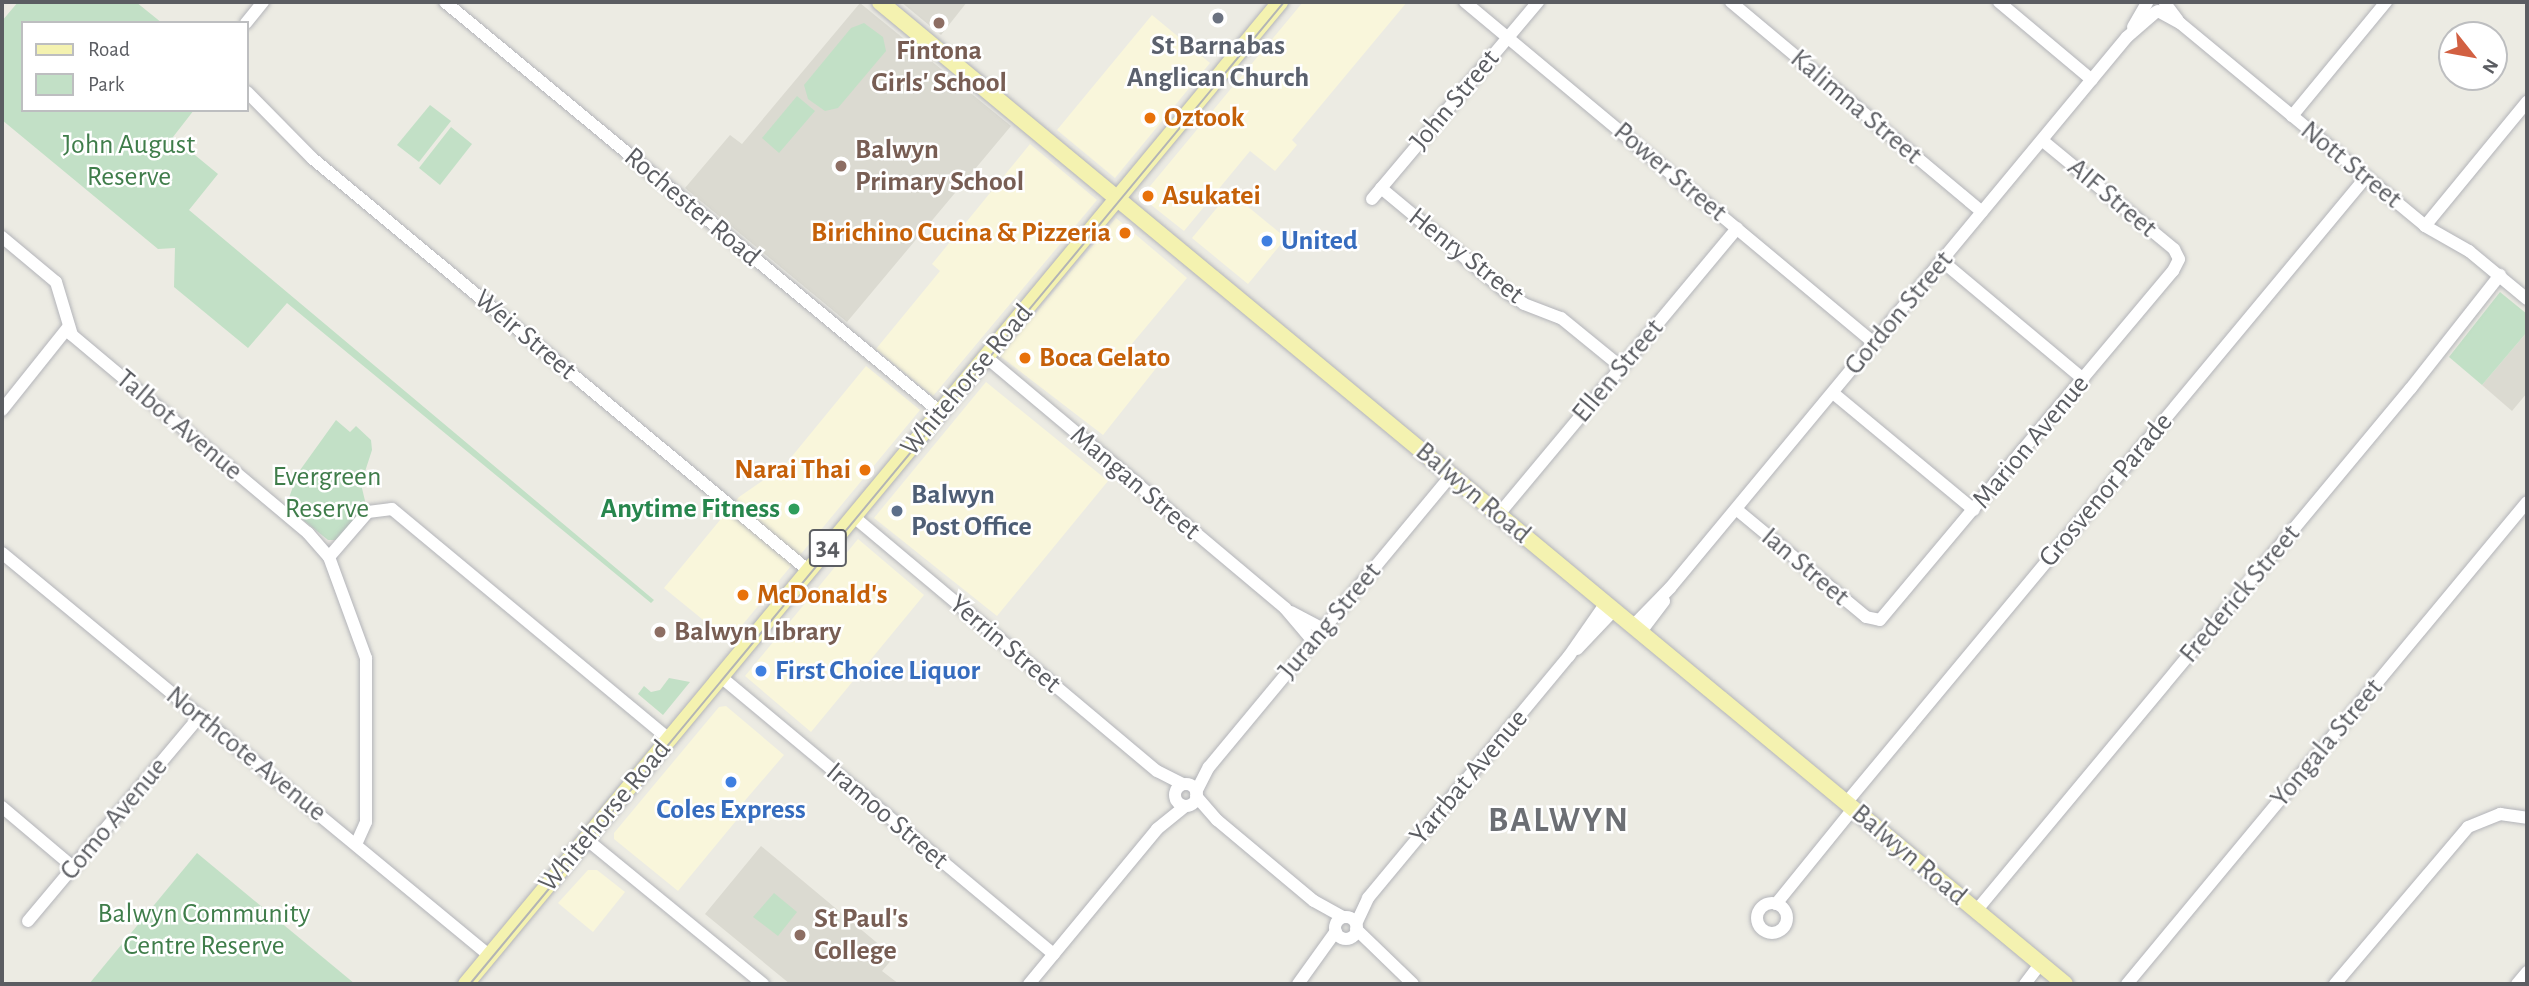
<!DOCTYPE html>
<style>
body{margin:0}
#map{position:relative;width:2529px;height:986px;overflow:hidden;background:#ecebe3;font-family:"Alegreya Sans",sans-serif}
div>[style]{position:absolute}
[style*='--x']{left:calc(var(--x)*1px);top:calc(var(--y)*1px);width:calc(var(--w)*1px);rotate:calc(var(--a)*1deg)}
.commercial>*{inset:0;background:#f9f6db}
.education>*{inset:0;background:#dbdad1}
.green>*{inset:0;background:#c2e0c6}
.roads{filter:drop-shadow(0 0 2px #b3b4b9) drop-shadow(0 0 2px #b3b4b9)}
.minor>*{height:12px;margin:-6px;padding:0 6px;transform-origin:6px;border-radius:6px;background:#fff}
.minor>.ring{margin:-6px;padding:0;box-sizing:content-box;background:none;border:12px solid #fff;border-radius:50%}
.major>*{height:16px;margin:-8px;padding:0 8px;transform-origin:8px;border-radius:8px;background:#f4f2b0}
.tram>*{height:2px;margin:-1px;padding:0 1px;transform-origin:1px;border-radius:1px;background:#b3b4b4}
.dots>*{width:19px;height:19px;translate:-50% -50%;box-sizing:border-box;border:4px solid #fff;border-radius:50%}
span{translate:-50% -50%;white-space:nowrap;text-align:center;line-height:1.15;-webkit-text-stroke:5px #fff;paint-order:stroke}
.shield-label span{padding:2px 5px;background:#fff;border:2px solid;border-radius:5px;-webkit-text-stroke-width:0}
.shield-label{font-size:26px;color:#5b5d62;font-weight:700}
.worship-label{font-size:28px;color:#5b616d;font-weight:700}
.education-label{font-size:28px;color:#785e54;font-weight:700}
.left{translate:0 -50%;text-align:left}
.street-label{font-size:28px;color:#5b5d62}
.food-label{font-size:28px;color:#c56008;font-weight:700}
.right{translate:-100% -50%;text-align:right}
.park-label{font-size:28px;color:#3f7d4a}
.shop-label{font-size:28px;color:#366cbe;font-weight:700}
.service-label{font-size:28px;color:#4e5e75;font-weight:700}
.leisure-label{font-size:28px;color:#27864d;font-weight:700}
.district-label{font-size:35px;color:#6c6f74;font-weight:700;letter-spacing:2px}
.frame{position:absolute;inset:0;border:4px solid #5b5d62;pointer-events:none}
.legend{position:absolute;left:21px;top:21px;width:228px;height:91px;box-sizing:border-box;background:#fff;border:2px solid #bdbec0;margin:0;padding:9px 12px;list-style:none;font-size:21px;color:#5b5d62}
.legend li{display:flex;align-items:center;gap:14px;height:35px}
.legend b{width:35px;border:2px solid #bdbec0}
.north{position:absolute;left:2438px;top:21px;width:70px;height:70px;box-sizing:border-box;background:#fff;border:2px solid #bdbec0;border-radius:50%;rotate:121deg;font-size:19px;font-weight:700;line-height:28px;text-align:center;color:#5b5d62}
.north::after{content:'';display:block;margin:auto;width:24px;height:32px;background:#d26042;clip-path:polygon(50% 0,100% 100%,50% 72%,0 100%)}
</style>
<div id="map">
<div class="commercial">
<div style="clip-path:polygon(1303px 2px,1407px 2px,1292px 140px,1297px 145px,1275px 171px,1250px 151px,1184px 231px,1141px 197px)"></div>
<div style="clip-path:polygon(1152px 15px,1210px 63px,1115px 178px,1057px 130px)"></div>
<div style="clip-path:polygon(1030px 144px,1097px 200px,933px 396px,876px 349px,940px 271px,932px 264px)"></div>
<div style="clip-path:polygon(1230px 192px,1286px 238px,1248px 284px,1192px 238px)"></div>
<div style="clip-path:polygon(1116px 218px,1187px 278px,1131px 345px,1157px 367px,1103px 435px,1000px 356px)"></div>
<div style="clip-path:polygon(866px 366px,920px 410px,729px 641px,664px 588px,739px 497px,784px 466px)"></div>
<div style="clip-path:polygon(986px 382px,1108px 481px,997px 616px,874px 518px)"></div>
<div style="clip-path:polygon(858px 539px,924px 595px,811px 732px,745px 676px)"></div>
<div style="clip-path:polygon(726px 706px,784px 755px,736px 811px,740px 816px,678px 891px,614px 839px,614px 833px,719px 707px)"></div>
<div style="clip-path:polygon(588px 870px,597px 870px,625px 892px,593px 932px,558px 903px)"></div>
</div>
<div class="education">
<div style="clip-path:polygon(901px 2px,967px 2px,941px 35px)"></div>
<div style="clip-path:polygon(860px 3px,1011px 126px,847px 322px,685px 188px,730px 135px,742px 144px)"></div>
<div style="clip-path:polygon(2527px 332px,2527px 393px,2512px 411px,2482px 385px)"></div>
<div style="clip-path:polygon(761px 846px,894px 957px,882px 971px,899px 984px,790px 984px,705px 914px)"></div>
</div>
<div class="green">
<div style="clip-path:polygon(18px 2px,136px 2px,162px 23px,23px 23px,23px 110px,194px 110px,173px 137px,218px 174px,189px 210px,654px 600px,651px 603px,287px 303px,248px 348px,174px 287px,175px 248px,158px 249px,2px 120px,2px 21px)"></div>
<div style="clip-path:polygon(864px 23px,883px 37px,886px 51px,838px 108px,825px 111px,808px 99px,804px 85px,851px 28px)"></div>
<div style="clip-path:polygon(797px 96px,815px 111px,779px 153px,762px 138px)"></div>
<div style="clip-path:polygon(430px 105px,451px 121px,419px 162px,397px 145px)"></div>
<div style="clip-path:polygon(451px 127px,472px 144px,440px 185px,419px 168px)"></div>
<div style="clip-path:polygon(2500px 292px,2527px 314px,2527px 332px,2482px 385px,2449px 357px)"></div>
<div style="clip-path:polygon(336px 420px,350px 432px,356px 426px,371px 440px,372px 450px,361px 484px,366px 505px,337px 540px,328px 540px,286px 506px,298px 473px)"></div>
<div style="clip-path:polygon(669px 678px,690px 682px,663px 715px,638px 694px,644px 686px,651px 692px,660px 690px)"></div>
<div style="clip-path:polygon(197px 853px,355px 984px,89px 984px)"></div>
<div style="clip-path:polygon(774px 893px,797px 912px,778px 936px,753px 917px)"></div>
</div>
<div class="roads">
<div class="minor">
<div style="--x:445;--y:2;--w:643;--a:39.63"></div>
<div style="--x:1465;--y:2;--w:533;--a:39.82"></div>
<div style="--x:1731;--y:2;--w:327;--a:39.9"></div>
<div style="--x:1999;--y:2;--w:121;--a:40"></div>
<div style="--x:2165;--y:3;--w:21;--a:53"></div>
<div style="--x:2158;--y:11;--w:25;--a:29"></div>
<div style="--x:2180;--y:23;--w:318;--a:39.6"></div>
<div style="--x:2425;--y:226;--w:51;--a:29.6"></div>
<div style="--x:2469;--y:251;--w:75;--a:39.6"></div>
<div style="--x:246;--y:23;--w:27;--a:-51"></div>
<div style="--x:2133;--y:27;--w:28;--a:-60"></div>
<div style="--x:247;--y:92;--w:93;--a:45.4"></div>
<div style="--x:312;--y:158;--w:646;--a:39.73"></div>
<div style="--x:2292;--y:116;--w:148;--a:-50.5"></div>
<div style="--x:1381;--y:188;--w:161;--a:39.7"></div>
<div style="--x:1505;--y:291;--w:23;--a:34"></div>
<div style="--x:1524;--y:304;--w:40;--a:21"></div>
<div style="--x:1561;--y:318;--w:77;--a:39.2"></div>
<div style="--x:1372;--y:199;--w:258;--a:-49.9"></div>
<div style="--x:2425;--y:226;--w:161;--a:-50.6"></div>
<div style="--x:2;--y:237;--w:70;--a:39.8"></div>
<div style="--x:56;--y:282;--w:55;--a:73.2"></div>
<div style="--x:72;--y:335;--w:308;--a:40"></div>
<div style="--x:308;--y:533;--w:32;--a:49"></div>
<div style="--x:329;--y:557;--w:60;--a:-49.1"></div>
<div style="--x:368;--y:512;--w:24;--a:-7"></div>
<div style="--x:392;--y:509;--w:360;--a:39.7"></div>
<div style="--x:1942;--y:261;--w:184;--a:39.9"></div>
<div style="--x:986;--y:357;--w:390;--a:40"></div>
<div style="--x:1285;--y:608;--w:43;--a:49.7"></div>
<div style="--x:1833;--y:393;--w:183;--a:39.7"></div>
<div style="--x:2;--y:410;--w:107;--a:-51.4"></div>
<div style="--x:1736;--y:509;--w:169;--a:39.7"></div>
<div style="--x:1866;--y:617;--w:14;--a:12"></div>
<div style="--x:1880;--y:620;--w:456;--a:-50"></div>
<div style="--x:2173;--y:271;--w:13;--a:-63"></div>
<div style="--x:2179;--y:259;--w:11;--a:-117"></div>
<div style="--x:2174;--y:249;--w:171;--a:-140.5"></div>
<div style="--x:1499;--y:514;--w:372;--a:-50.2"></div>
<div style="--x:854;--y:517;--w:395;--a:40"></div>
<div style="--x:1157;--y:771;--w:29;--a:27"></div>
<div style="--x:2;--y:553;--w:633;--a:39.55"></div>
<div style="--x:329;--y:557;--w:108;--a:69.9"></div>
<div style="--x:366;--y:658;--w:164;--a:90"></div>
<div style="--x:366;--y:822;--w:24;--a:114"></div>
<div style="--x:1291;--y:612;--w:36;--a:28"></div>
<div style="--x:1633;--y:626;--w:53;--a:-45.8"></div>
<div style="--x:1670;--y:588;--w:716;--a:-50.33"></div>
<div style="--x:2127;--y:37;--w:38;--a:-41"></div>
<div style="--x:1640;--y:633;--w:40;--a:-53"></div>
<div style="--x:1577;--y:649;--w:54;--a:-46.5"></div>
<div style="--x:721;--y:677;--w:433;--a:39.8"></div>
<div class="ring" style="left:1175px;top:784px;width:10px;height:10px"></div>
<div style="--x:1196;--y:792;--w:28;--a:-63"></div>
<div style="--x:1209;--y:767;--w:379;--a:-50.3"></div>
<div style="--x:1196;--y:796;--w:32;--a:49"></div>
<div style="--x:1217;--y:820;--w:126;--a:39.9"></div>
<div style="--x:1314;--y:901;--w:33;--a:29"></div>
<div style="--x:1846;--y:803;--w:814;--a:-50.28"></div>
<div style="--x:2;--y:807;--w:93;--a:40.2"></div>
<div style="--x:586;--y:839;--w:229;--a:39.3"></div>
<div class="ring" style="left:1757px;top:903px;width:18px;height:18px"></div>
<div style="--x:1776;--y:904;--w:122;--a:-51"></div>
<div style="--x:1976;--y:911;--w:680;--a:-50.25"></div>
<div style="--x:2411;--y:388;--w:144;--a:-51.8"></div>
<div class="ring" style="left:1335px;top:917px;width:10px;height:10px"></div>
<div style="--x:28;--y:921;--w:268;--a:-50"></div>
<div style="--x:1356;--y:924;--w:29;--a:-65"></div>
<div style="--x:1368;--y:898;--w:315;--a:-50.3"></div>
<div style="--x:1569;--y:656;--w:65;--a:-55.1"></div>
<div style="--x:1356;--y:929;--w:79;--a:44"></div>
<div style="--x:1029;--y:984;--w:201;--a:-50.4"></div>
<div style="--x:1157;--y:829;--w:36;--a:-39"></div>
<div style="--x:1298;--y:984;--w:65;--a:-54.4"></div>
<div style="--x:2025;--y:984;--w:25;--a:-53"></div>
<div style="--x:2127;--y:984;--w:626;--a:-50.31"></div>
<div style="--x:2335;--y:984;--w:206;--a:-49.7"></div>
<div style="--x:2468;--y:827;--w:35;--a:-22"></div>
<div style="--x:2500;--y:814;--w:27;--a:8"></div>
<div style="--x:2517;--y:984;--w:16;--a:-50"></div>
</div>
<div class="major">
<div style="--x:880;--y:2;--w:1539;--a:39.65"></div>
<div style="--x:466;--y:984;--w:1276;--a:-50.34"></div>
</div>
</div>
<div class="tram">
<div style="--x:470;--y:984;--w:1276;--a:-50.34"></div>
</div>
<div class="dots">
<div style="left:1218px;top:18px;background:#6b7280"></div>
<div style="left:939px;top:23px;background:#8d6e63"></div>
<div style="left:1150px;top:118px;background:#e8710a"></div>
<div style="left:841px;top:166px;background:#8d6e63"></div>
<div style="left:1148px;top:196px;background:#e8710a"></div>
<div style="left:1125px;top:233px;background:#e8710a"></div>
<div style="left:1267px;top:241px;background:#3f7fe0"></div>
<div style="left:1025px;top:358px;background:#e8710a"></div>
<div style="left:865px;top:470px;background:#e8710a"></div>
<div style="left:794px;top:509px;background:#2e9e5b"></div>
<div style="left:897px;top:511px;background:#5c6f8a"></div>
<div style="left:743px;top:595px;background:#e8710a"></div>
<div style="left:660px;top:632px;background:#8d6e63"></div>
<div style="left:761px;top:671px;background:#3f7fe0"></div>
<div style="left:731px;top:782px;background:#3f7fe0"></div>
<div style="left:800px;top:935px;background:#8d6e63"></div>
</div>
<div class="shield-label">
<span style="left:828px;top:548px">34</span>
</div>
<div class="worship-label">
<span style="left:1218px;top:62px">St Barnabas<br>Anglican Church</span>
</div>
<div class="education-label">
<span style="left:939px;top:67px">Fintona<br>Girls' School</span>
<span class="left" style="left:855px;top:166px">Balwyn<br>Primary School</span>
<span class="left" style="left:674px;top:632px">Balwyn Library</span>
<span class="left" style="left:814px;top:935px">St Paul's<br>College</span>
</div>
<div class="street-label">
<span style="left:1455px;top:100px;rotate:-50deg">John Street</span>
<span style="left:1856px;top:107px;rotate:40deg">Kalimna Street</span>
<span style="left:2351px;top:165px;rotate:39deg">Nott Street</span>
<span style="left:1670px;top:172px;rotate:40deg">Power Street</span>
<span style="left:2112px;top:198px;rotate:40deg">AIF Street</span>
<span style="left:692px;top:207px;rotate:40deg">Rochester Road</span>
<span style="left:1466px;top:256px;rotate:38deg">Henry Street</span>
<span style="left:1899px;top:313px;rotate:-50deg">Gordon Street</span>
<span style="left:525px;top:335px;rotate:40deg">Weir Street</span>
<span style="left:1618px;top:371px;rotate:-50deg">Ellen Street</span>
<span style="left:967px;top:380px;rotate:-50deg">Whitehorse Road</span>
<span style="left:179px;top:425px;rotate:40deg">Talbot Avenue</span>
<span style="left:2031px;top:442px;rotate:-50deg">Marion Avenue</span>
<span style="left:1135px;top:483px;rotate:40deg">Mangan Street</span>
<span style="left:2106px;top:490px;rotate:-50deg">Grosvenor Parade</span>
<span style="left:1473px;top:493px;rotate:40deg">Balwyn Road</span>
<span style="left:1805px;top:567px;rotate:40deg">Ian Street</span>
<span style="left:2240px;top:594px;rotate:-50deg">Frederick Street</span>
<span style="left:1330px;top:621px;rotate:-50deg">Jurang Street</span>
<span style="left:1005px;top:644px;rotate:40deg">Yerrin Street</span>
<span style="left:2327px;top:743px;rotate:-50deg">Yongala Street</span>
<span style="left:246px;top:754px;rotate:39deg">Northcote Avenue</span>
<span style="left:1469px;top:777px;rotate:-50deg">Yarrbat Avenue</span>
<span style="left:605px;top:816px;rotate:-50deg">Whitehorse Road</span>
<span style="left:887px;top:816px;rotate:40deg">Iramoo Street</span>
<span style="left:114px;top:819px;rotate:-50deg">Como Avenue</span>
<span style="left:1909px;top:855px;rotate:40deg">Balwyn Road</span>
</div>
<div class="food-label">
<span class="left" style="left:1164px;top:118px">Oztook</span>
<span class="left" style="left:1162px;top:196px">Asukatei</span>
<span class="right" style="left:1111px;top:233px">Birichino Cucina &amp; Pizzeria</span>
<span class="left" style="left:1039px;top:358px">Boca Gelato</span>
<span class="right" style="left:851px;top:470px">Narai Thai</span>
<span class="left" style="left:757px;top:595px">McDonald's</span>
</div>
<div class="park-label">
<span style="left:129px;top:161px">John August<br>Reserve</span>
<span style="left:327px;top:493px">Evergreen<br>Reserve</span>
<span style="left:204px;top:930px">Balwyn Community<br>Centre Reserve</span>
</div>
<div class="shop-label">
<span class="left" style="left:1281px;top:241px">United</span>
<span class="left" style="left:775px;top:671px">First Choice Liquor</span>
<span style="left:731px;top:810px">Coles Express</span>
</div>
<div class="service-label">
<span class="left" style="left:911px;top:511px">Balwyn<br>Post Office</span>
</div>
<div class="leisure-label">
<span class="right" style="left:780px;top:509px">Anytime Fitness</span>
</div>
<div class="district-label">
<span style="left:1559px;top:821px">BALWYN</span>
</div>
<div class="frame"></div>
<ul class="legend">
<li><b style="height:9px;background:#f4f2b0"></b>Road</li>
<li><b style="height:19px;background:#c2e0c6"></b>Park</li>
</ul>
<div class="north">N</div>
</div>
